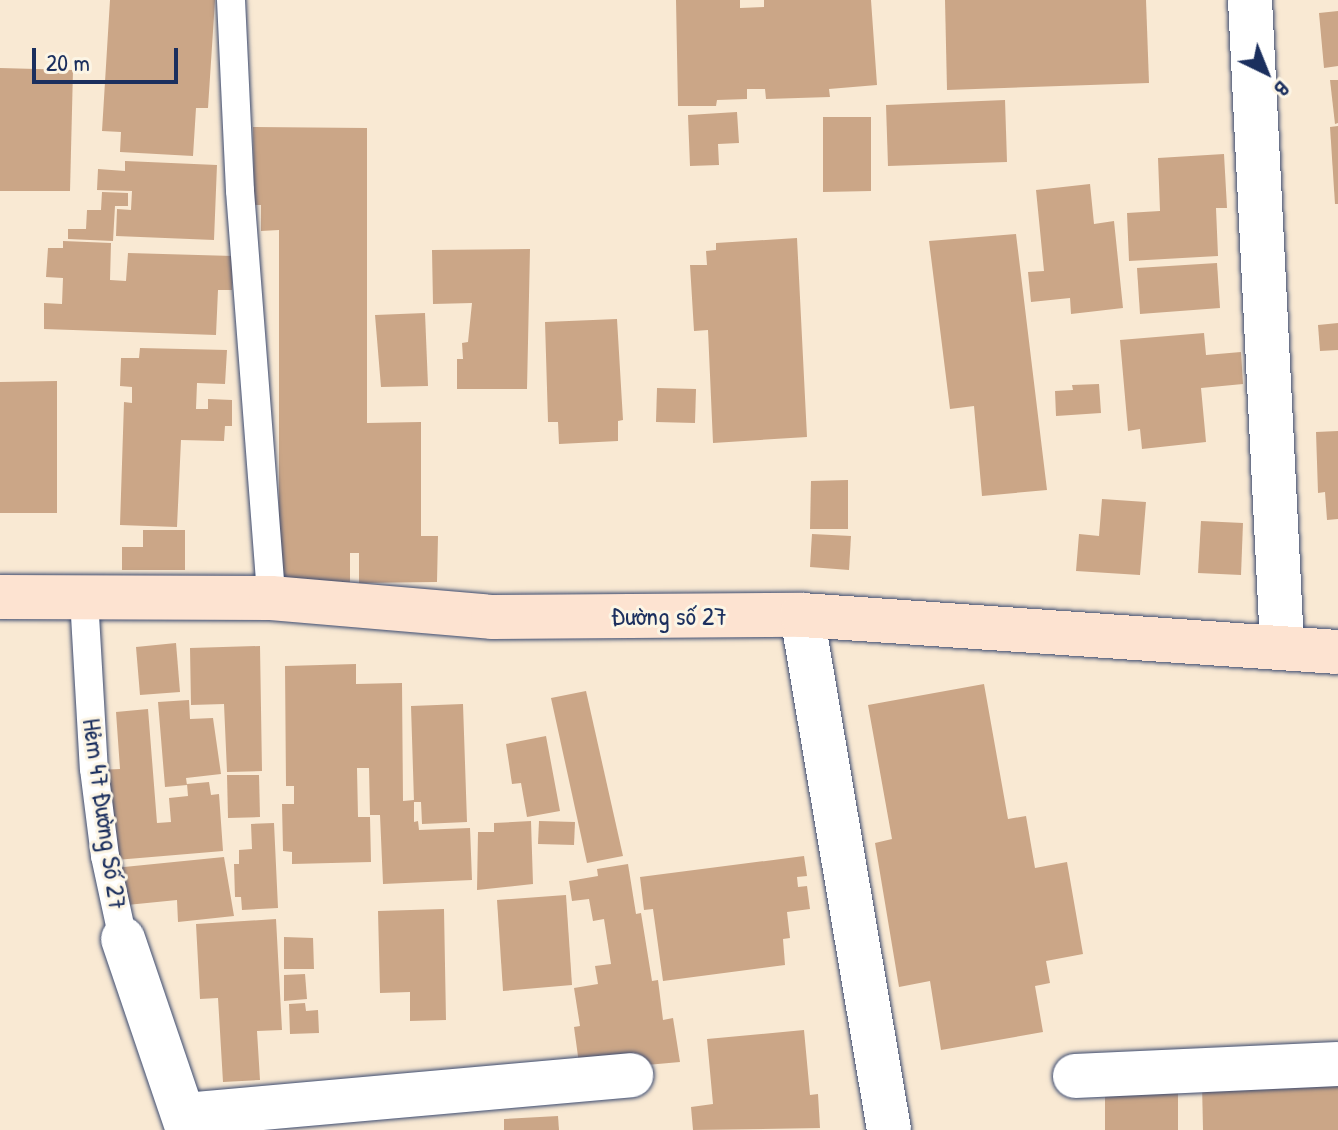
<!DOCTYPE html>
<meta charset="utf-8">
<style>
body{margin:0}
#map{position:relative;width:1338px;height:1130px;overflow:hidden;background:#f9e9d3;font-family:"Patrick Hand",sans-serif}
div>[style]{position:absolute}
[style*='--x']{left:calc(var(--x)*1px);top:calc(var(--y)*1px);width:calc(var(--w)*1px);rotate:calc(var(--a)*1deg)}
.building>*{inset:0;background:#cba687}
.roads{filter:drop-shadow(0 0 2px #3c4b70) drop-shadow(0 0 2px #3c4b70)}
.lane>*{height:28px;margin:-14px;padding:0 14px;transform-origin:14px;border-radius:14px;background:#fff}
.street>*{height:44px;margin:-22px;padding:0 22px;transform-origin:22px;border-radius:22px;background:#fff}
.secondary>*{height:44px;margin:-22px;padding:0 22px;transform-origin:22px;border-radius:22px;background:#fde3d1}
span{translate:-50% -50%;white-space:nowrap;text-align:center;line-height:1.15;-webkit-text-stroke:6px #fcf5e5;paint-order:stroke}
.street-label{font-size:26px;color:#1b2f5e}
.north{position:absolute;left:1226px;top:32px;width:80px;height:80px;-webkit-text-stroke:6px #fcf5e5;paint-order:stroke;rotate:137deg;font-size:22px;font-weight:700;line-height:32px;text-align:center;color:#1b2f5e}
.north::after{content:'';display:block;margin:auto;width:28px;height:36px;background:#1b2f5e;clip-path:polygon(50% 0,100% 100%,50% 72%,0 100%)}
.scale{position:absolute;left:32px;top:48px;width:146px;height:36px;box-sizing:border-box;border:4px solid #1b2f5e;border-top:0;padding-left:10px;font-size:24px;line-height:28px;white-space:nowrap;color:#1b2f5e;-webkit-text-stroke:6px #fcf5e5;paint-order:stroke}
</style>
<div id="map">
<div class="building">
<div style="clip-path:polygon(110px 0,215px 0,208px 108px,196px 108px,193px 156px,120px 152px,121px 132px,102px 131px)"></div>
<div style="clip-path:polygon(676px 0,740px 0,740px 8px,764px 7px,764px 0,871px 0,877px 85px,829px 89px,830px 97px,766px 99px,765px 89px,747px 89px,747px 99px,717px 100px,716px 106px,678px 106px)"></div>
<div style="clip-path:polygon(945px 0,1146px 0,1149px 83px,947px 90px)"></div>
<div style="clip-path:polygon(1338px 11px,1338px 66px,1324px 68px,1319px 13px)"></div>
<div style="clip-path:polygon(0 68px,73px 70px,70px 191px,0 191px)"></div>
<div style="clip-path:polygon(1330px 80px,1338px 80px,1338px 123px,1335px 124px)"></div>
<div style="clip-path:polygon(1005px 100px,1007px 162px,888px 166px,886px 105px)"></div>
<div style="clip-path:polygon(737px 112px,739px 143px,718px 144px,719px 165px,690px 166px,688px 115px)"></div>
<div style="clip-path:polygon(823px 117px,871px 117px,871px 191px,823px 192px)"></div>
<div style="clip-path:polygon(1338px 126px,1338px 204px,1335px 204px,1330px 127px)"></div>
<div style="clip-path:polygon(253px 127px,367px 128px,367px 423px,421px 422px,421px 536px,438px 536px,437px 582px,359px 583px,359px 553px,350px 553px,350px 582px,279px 583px,279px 230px,261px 231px,261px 205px,254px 205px)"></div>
<div style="clip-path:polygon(1224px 154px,1227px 208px,1216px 208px,1218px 256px,1129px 261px,1127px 213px,1160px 211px,1158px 158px)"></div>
<div style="clip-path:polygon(125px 161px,217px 165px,214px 240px,116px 236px,117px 209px,131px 210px,132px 191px,97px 190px,98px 169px,125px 171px)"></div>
<div style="clip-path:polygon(1090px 184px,1094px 224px,1114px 221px,1123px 308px,1071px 314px,1070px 298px,1031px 302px,1028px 272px,1044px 271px,1036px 190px)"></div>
<div style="clip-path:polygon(102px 192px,128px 193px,128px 206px,115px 206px,113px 241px,68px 239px,68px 229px,86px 229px,87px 210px,101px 210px)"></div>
<div style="clip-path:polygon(1016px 234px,1047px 490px,982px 496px,974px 406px,950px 409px,929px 241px)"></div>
<div style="clip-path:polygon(797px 238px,807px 437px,713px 443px,708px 330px,694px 331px,690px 265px,707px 265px,706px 251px,716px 250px,716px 243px)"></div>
<div style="clip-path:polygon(63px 241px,111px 243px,110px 280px,126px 281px,128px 253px,233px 256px,232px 290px,218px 290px,216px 335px,44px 329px,44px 303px,62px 304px,63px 278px,46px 277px,48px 248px,63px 248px)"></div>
<div style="clip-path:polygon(530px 249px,527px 389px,457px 389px,457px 359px,463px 359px,462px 343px,468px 342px,472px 303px,433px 304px,432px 250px)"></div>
<div style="clip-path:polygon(1217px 263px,1220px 308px,1140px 314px,1137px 268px)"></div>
<div style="clip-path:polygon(425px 313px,428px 386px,381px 387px,375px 315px)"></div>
<div style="clip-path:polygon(617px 319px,623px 420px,618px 421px,618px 441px,559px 444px,558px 422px,548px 422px,545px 322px)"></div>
<div style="clip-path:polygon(1338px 323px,1338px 350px,1320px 351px,1318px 325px)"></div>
<div style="clip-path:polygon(1204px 333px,1206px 355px,1241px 352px,1243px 384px,1201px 388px,1206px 442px,1142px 449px,1140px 429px,1128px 431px,1120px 340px)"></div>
<div style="clip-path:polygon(140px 348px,227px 350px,225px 384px,197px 383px,196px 409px,208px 409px,208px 399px,232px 400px,232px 426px,225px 426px,224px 441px,181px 440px,177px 527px,120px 525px,124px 402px,132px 403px,132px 387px,120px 386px,121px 358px,139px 358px)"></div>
<div style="clip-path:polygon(57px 381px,57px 513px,0 513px,0 382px)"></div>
<div style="clip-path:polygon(1099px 384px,1101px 413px,1056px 416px,1055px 391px,1073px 390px,1072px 385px)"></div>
<div style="clip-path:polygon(657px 388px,696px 389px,695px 423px,656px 422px)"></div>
<div style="clip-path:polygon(1338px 431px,1338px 519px,1327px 520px,1325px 492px,1318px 493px,1316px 432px)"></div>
<div style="clip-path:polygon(848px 480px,848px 529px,810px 529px,811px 481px)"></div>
<div style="clip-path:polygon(1102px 499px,1146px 502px,1140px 575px,1076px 571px,1079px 534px,1099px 536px)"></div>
<div style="clip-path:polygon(1201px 521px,1243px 523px,1241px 575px,1198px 573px)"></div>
<div style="clip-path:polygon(143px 530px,185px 530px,185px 570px,122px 570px,122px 547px,143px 547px)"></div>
<div style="clip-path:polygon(812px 534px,851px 536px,849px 570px,810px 567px)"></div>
<div style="clip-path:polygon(176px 643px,180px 692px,140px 695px,136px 647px)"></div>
<div style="clip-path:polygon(260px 646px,262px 771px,227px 772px,224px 704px,191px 705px,190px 648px)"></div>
<div style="clip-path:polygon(356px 664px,356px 684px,402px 683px,403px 801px,414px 800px,414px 822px,418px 821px,419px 830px,470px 828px,472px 880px,383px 884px,380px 815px,370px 815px,369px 768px,357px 768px,358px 817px,370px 817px,371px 862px,292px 864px,292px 852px,283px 851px,282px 804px,294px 804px,294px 786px,286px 786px,285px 666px)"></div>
<div style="clip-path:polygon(984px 684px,1008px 819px,1026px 816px,1035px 868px,1067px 862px,1083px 954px,1046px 961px,1050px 983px,1035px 986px,1043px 1032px,941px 1050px,930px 981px,899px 987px,875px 843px,892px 839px,868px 705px)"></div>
<div style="clip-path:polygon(586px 691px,623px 856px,587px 863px,551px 698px)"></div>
<div style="clip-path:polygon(189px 700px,190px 719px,213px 718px,221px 774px,186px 778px,187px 785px,165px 787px,158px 702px)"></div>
<div style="clip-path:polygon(463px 704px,467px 822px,422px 824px,421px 802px,414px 802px,411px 706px)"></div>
<div style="clip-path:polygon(148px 709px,157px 823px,171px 822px,169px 798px,188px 796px,187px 784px,209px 782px,211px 795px,219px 794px,223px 851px,104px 861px,97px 770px,120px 769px,116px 712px)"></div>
<div style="clip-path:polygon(546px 736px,560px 811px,527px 817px,521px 783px,512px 784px,506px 744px)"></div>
<div style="clip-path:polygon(227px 775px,259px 775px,260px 817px,228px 818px)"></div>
<div style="clip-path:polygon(531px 821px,533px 884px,477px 890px,478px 832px,494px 832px,494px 823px)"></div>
<div style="clip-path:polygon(539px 821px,575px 822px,574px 845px,538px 844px)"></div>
<div style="clip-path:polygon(274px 823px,278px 908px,242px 910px,241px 897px,235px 897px,234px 864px,239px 864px,239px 850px,252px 849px,251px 824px)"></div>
<div style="clip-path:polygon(804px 856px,807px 876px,797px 877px,798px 887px,807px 886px,810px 909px,787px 912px,790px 938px,783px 939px,785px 965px,663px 981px,653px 909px,644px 910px,640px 877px)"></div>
<div style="clip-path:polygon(224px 857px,234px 916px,178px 922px,177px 900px,117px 906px,114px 868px)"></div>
<div style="clip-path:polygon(628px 864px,636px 914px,641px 913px,652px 981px,658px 980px,663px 1020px,673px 1018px,680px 1062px,580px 1071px,574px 1027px,580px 1026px,574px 988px,598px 984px,595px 966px,611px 964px,604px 919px,593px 921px,589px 899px,572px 901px,569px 881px,598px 876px,597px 869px)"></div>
<div style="clip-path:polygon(566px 895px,572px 985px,503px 991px,497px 900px)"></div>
<div style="clip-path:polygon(444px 909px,446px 1020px,410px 1021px,410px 992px,380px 993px,378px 911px)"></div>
<div style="clip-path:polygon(276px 919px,282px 1030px,257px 1031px,260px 1080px,223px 1082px,218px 998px,200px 999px,196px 924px)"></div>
<div style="clip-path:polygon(284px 937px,313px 938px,314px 969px,284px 969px)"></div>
<div style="clip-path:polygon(305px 974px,307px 999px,284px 1001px,284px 975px)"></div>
<div style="clip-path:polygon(305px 1003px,306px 1011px,318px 1010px,319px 1033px,290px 1034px,289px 1004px)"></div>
<div style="clip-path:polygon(804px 1030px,810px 1095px,818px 1094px,820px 1128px,693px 1130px,691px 1107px,713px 1104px,707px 1039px)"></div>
<div style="clip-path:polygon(1338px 1082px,1338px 1130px,1203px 1130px,1202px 1083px)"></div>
<div style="clip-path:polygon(1178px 1085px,1178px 1130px,1105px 1130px,1105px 1086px)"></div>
<div style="clip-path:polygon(558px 1116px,559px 1130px,504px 1130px,504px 1119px)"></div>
</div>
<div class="roads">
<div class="lane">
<div style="--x:231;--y:0;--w:191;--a:87.3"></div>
<div style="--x:240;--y:191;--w:408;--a:85.6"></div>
<div style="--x:84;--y:598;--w:171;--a:86.7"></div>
<div style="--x:94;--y:769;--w:88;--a:82.8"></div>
<div style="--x:105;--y:856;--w:85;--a:77.8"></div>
</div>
<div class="street">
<div style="--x:1250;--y:0;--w:647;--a:87.16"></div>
<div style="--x:802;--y:615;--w:522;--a:80.41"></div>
<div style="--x:123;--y:939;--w:202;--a:71.2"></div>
<div style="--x:1075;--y:1076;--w:263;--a:-2.6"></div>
<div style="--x:185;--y:1115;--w:448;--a:-5.1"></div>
</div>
<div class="secondary">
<div style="--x:0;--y:597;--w:271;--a:0.2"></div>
<div style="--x:271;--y:598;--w:223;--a:4.9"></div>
<div style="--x:493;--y:617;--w:309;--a:-0.4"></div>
<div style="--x:802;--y:615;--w:537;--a:3.95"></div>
</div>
</div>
<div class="street-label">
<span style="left:669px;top:616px">Đường số 27</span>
<span style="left:105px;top:814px;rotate:82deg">Hẻm 47 Đường Số 27</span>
</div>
<div class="north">B</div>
<div class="scale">20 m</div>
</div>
